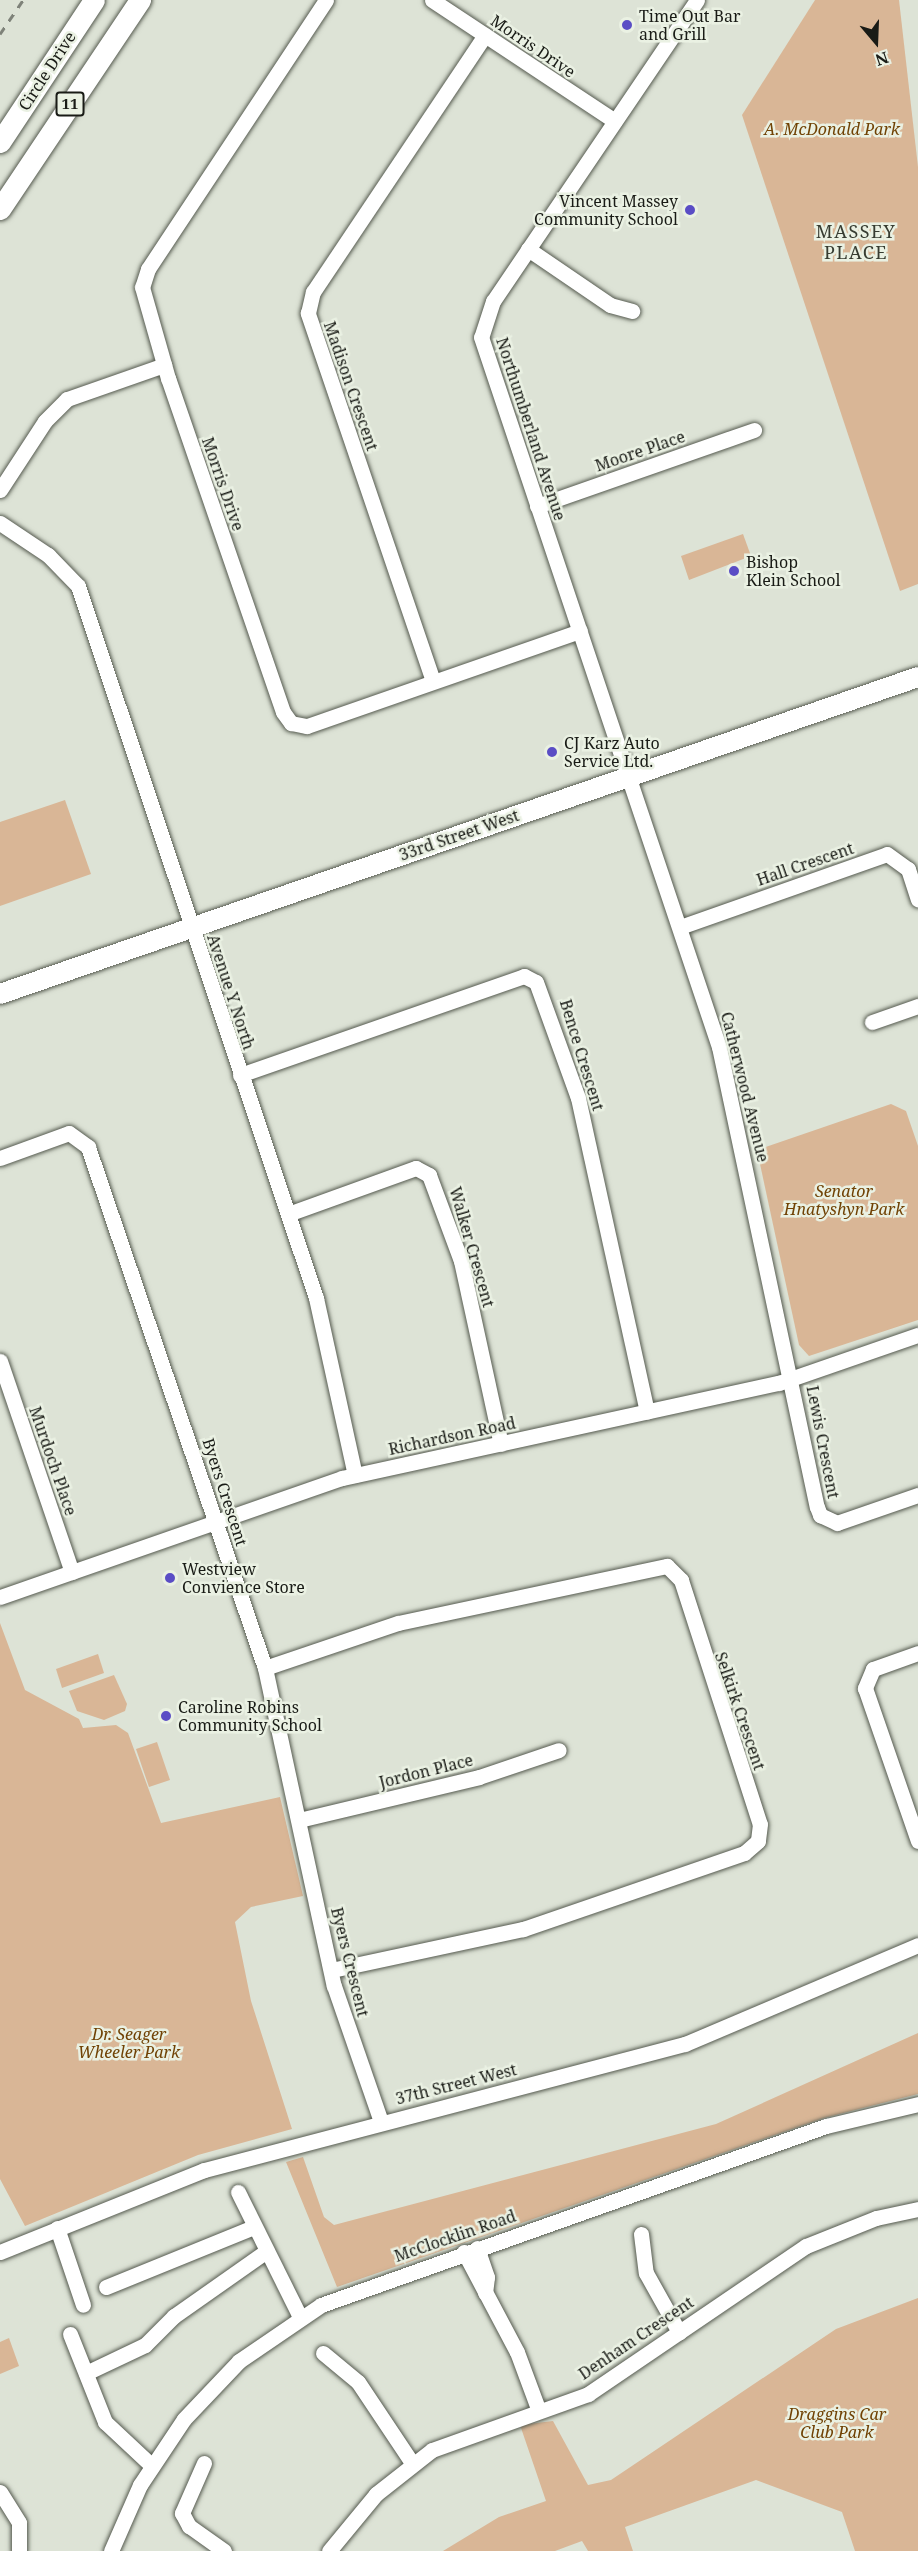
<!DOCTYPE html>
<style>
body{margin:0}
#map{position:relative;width:918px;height:2551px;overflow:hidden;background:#dde3d6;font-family:"Noto Serif",serif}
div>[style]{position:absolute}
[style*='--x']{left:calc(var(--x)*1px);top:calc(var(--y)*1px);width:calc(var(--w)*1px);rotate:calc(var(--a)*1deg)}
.green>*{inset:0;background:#d9b696}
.roads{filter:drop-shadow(0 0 2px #555a4f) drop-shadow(0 0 2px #555a4f)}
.minor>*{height:15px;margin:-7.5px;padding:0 7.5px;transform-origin:7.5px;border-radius:7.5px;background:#fff}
.major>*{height:20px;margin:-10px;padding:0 10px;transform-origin:10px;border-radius:10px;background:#fff}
.highway>*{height:21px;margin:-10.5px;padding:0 10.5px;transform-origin:10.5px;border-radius:10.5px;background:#fff}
.rail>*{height:3px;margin-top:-1.5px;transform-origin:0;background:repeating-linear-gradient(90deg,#7e8279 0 8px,transparent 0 16px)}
.dots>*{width:16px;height:16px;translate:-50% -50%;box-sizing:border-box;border:3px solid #eaf1e3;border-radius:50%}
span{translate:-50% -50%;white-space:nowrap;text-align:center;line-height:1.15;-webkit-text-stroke:5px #eaf1e3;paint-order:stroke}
.shield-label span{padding:2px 4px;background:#eaf1e3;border:2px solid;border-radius:4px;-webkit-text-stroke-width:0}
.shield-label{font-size:15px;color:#191b16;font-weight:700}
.poi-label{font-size:16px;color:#191b16}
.left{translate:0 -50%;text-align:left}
.right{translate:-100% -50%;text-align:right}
.street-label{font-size:16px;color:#191b16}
.park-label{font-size:16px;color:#704204;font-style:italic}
.neighbourhood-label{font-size:18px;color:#373c31;letter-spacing:1.5px}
.north{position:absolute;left:846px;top:12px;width:60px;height:60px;-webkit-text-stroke:4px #eaf1e3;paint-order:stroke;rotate:161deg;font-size:16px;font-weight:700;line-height:24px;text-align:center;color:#191b16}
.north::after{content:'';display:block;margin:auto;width:21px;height:27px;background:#191b16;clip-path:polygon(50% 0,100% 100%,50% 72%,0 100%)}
</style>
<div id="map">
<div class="green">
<div style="clip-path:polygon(815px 0,899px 0,918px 167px,918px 584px,900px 591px,742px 115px)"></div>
<div style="clip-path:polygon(743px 534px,751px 556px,689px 580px,681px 556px)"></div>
<div style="clip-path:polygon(65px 800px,91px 874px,0 906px,0 822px)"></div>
<div style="clip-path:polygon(891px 1104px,906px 1111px,918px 1146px,918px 1320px,809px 1356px,799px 1345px,757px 1150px)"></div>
<div style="clip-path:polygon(0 1623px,25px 1690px,79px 1719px,83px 1728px,116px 1725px,128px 1733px,161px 1823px,280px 1797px,303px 1896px,251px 1907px,235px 1922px,251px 2001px,292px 2129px,198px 2155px,25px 2226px,0 2179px)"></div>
<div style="clip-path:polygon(98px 1654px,104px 1673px,62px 1688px,56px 1669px)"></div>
<div style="clip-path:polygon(114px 1675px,127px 1704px,125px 1711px,104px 1720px,77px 1711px,69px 1691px)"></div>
<div style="clip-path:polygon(157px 1742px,170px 1780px,149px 1787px,136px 1749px)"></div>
<div style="clip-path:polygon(918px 2033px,918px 2094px,824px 2118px,337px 2287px,286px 2162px,303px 2157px,324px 2217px,334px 2225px,716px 2124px)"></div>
<div style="clip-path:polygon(918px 2298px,918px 2551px,855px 2551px,842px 2512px,756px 2480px,625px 2527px,633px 2551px,588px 2551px,582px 2541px,555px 2551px,443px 2551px,499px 2517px,546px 2501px,520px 2425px,553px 2421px,588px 2485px,611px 2480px,836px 2329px)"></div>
<div style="clip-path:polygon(9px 2338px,19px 2366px,0 2374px,0 2342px)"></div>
</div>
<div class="roads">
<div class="minor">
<div style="--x:326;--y:0;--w:323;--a:123.5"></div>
<div style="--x:148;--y:269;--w:19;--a:108"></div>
<div style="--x:142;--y:287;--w:95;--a:74.1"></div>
<div style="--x:168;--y:378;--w:353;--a:71"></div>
<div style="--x:283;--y:712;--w:14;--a:54"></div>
<div style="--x:291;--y:723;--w:16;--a:11"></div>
<div style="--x:307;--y:726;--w:289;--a:-19.2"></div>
<div style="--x:432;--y:0;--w:219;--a:33.5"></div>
<div style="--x:697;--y:0;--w:364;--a:124.1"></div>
<div style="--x:493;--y:301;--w:38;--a:108"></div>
<div style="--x:481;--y:337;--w:749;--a:71.47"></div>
<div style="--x:719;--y:1047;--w:470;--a:78"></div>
<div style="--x:817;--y:1507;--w:9;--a:69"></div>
<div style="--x:820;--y:1515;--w:19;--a:25"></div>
<div style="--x:837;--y:1523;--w:86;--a:-19.1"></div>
<div style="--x:528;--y:249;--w:99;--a:34.3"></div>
<div style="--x:610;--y:305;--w:23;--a:15"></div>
<div style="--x:0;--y:490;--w:82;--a:-56.9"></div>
<div style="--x:45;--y:421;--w:31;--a:-45"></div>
<div style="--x:67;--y:399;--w:103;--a:-19.3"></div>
<div style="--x:537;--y:506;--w:230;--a:-19.3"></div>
<div style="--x:0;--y:523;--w:58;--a:33.7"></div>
<div style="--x:48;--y:555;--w:43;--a:45.9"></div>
<div style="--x:78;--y:586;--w:751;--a:71.52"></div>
<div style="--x:316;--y:1298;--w:181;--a:77.6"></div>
<div style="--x:433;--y:681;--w:389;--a:-108.8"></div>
<div style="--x:308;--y:313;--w:22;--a:-77"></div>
<div style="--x:313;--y:292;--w:309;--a:-56.2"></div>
<div style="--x:680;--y:927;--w:219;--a:-19.4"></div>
<div style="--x:887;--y:854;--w:26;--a:36"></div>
<div style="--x:908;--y:869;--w:32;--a:72"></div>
<div style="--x:872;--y:1022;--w:49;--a:-19.2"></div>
<div style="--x:240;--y:1075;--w:301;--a:-19.2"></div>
<div style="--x:524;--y:976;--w:13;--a:27"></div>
<div style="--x:536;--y:982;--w:123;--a:70.1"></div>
<div style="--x:578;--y:1098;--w:321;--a:77.6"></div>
<div style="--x:0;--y:1158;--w:73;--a:-19.9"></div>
<div style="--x:69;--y:1133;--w:24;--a:36"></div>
<div style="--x:88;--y:1147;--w:550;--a:71.24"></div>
<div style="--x:265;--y:1668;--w:325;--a:77.8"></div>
<div style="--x:334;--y:1986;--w:144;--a:70.9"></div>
<div style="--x:288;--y:1214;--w:136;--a:-19.8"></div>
<div style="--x:416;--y:1168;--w:15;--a:28"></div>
<div style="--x:429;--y:1175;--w:92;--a:69.6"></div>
<div style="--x:461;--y:1261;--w:187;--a:77.7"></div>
<div style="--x:0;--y:1361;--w:223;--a:71.2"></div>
<div style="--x:0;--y:1597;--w:362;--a:-19.2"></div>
<div style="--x:342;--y:1478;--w:447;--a:-12.3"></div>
<div style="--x:779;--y:1383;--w:147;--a:-19.1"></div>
<div style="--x:918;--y:1653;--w:48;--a:160.4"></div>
<div style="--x:873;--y:1669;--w:21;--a:113"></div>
<div style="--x:865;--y:1688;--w:162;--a:70.9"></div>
<div style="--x:265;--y:1668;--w:140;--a:-18.7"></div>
<div style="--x:398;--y:1623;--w:275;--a:-12"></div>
<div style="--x:667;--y:1566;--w:20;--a:45"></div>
<div style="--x:681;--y:1580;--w:256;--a:72.1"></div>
<div style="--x:760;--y:1824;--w:17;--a:97"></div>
<div style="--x:758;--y:1841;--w:18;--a:139"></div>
<div style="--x:744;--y:1853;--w:234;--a:161"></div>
<div style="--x:523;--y:1929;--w:196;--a:167.9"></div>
<div style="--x:299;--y:1820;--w:185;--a:-13.4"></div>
<div style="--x:479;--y:1777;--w:84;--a:-18.6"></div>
<div style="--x:238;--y:2192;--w:140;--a:63.6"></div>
<div style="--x:57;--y:2228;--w:81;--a:71.3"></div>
<div style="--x:641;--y:2234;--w:39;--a:83"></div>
<div style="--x:646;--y:2273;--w:68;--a:60.8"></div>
<div style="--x:477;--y:2248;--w:31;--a:71"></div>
<div style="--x:487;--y:2277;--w:16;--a:97"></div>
<div style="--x:0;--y:2252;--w:220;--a:-21.9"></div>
<div style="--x:204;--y:2170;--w:497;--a:-14.7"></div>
<div style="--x:685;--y:2044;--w:253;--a:-23"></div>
<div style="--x:464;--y:2252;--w:113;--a:62.1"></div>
<div style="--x:517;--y:2352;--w:63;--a:69.6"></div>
<div style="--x:106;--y:2287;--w:160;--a:-22.1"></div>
<div style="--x:70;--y:2334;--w:95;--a:68.3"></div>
<div style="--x:105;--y:2422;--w:63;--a:43.1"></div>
<div style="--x:323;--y:2353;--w:45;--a:39.6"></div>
<div style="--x:358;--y:2382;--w:97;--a:56.3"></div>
<div style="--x:86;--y:2373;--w:65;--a:-25.4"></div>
<div style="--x:145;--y:2345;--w:41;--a:-45"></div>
<div style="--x:174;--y:2316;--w:111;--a:-35.1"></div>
<div style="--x:204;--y:2463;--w:55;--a:113.7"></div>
<div style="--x:182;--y:2513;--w:15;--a:62"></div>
<div style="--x:189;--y:2526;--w:43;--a:35.5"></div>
<div style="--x:0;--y:2492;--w:36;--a:58"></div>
<div style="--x:19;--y:2523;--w:28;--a:90"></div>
<div style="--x:111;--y:2551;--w:72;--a:-66.3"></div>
<div style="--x:140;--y:2485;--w:79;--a:-56.3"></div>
<div style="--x:184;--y:2419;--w:80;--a:-46.5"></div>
<div style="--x:239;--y:2361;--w:99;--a:-34.3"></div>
<div style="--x:321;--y:2305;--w:536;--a:-19.52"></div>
<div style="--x:826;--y:2126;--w:95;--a:-13.4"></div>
<div style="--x:329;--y:2551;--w:74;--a:-50.5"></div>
<div style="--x:376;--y:2494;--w:71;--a:-38.2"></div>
<div style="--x:432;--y:2450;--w:166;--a:-19.7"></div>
<div style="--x:588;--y:2394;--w:263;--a:-34.2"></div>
<div style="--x:806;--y:2246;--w:75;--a:-21.8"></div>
<div style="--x:876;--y:2218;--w:43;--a:-12.1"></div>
</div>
<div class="major">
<div style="--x:0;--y:994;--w:971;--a:-19.05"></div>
</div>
<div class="highway">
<div style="--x:0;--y:142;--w:170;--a:-56.5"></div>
<div style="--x:0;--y:209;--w:252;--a:-56.2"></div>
</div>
</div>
<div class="rail">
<div style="--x:0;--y:34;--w:41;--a:-55.9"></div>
</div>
<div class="dots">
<div style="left:627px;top:25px;background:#5a4dc5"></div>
<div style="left:690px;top:210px;background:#5a4dc5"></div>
<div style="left:734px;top:571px;background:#5a4dc5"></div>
<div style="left:552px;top:752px;background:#5a4dc5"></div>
<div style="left:170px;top:1578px;background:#5a4dc5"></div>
<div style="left:166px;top:1716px;background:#5a4dc5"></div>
</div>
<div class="shield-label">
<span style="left:70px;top:104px">11</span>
</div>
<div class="poi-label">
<span class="left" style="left:639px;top:25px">Time Out Bar<br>and Grill</span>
<span class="right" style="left:678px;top:210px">Vincent Massey<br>Community School</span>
<span class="left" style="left:746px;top:571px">Bishop<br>Klein School</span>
<span class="left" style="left:564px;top:752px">CJ Karz Auto<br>Service Ltd.</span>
<span class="left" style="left:182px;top:1578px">Westview<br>Convience Store</span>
<span class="left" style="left:178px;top:1716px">Caroline Robins<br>Community School</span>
</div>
<div class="street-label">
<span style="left:533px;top:46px;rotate:34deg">Morris Drive</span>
<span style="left:47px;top:71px;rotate:-57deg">Circle Drive</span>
<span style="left:351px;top:386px;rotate:71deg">Madison Crescent</span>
<span style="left:531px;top:429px;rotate:72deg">Northumberland Avenue</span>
<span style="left:640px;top:451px;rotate:-19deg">Moore Place</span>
<span style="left:223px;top:484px;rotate:71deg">Morris Drive</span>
<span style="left:459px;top:835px;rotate:-19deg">33rd Street West</span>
<span style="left:805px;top:864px;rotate:-19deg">Hall Crescent</span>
<span style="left:231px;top:992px;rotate:72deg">Avenue Y North</span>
<span style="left:582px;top:1055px;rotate:73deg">Bence Crescent</span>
<span style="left:745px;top:1087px;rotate:76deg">Catherwood Avenue</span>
<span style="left:472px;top:1247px;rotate:74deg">Walker Crescent</span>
<span style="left:452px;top:1436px;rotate:-12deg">Richardson Road</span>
<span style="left:823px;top:1442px;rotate:79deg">Lewis Crescent</span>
<span style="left:53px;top:1461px;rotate:71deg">Murdoch Place</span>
<span style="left:225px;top:1492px;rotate:72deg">Byers Crescent</span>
<span style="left:740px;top:1711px;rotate:71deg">Selkirk Crescent</span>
<span style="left:426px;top:1771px;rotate:-14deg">Jordon Place</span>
<span style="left:350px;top:1962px;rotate:76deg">Byers Crescent</span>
<span style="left:456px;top:2084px;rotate:-14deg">37th Street West</span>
<span style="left:455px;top:2236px;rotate:-19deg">McClocklin Road</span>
<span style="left:636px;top:2338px;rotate:-34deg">Denham Crescent</span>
</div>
<div class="park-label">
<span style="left:832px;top:129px">A. McDonald Park</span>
<span style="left:844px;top:1200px">Senator<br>Hnatyshyn Park</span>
<span style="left:129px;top:2043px">Dr. Seager<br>Wheeler Park</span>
<span style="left:837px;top:2423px">Draggins Car<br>Club Park</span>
</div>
<div class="neighbourhood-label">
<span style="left:856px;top:242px">MASSEY<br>PLACE</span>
</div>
<div class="north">N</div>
</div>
